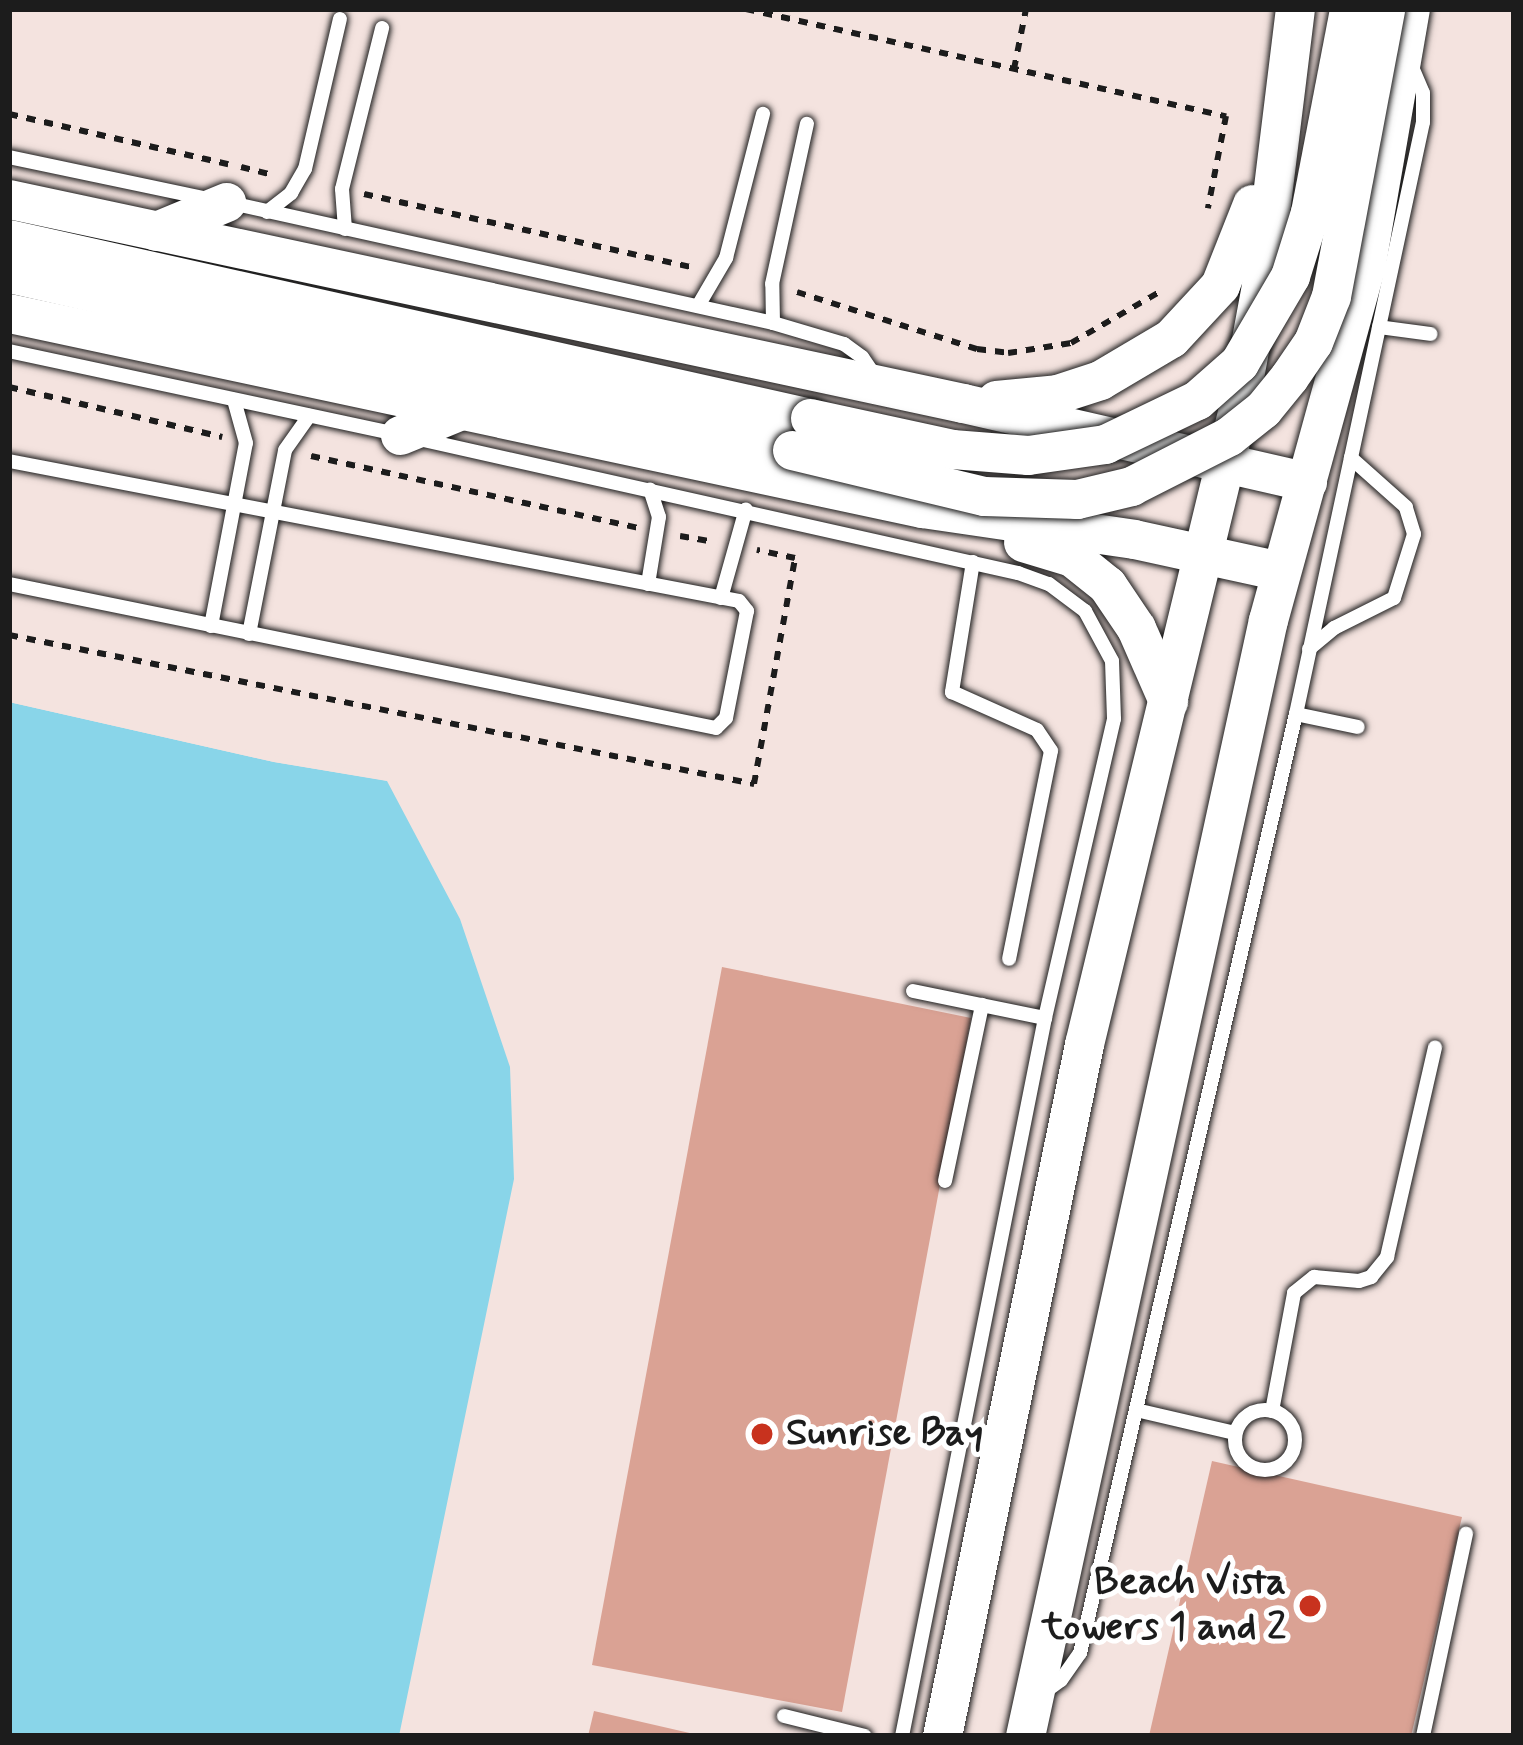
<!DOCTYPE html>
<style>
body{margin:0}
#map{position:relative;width:1523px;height:1745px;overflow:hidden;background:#f4e3df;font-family:Mynerve,sans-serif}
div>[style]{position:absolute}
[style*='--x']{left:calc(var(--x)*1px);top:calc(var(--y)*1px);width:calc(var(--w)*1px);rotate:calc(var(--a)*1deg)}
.water>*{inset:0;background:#89d5e9}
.pier>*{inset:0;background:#f4e3df}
.building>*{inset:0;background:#daa294}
.path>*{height:6px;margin-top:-3px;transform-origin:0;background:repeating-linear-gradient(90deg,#1c1c1c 0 9px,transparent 0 18px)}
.roads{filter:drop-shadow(0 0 3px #1c1c1c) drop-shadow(0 0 3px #1c1c1c)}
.lane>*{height:14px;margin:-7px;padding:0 7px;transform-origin:7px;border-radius:7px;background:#fff}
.lane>.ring{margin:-7px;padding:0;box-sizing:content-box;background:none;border:14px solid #fff;border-radius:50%}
.secondary>*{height:39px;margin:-19.5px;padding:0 19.5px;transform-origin:19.5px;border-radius:19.5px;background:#fff}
.bridges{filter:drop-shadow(0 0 3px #1c1c1c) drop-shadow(0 0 3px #1c1c1c)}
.secondary-bridge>*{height:39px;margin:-19.5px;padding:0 19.5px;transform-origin:19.5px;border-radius:19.5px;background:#fff}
.dots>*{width:33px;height:33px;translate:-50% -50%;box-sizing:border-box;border:6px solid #fff;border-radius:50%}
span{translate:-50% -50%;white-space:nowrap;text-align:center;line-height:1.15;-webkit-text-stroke:10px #fff;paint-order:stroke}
.poi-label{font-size:39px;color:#1c1c1c;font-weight:700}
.left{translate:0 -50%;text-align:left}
.right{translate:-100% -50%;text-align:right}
.frame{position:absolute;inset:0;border:12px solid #1c1c1c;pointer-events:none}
</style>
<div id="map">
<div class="water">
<div style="clip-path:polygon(9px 702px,274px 762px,387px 781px,460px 919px,510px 1067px,514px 1179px,399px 1736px,9px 1736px)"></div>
</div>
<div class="pier">
<div style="clip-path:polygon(9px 696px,275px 756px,389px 775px,395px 782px,274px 762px,9px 702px)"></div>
</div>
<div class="building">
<div style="clip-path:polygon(722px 967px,971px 1018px,842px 1712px,592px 1665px)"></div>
<div style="clip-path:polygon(1212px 1461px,1462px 1517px,1411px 1736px,1149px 1736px)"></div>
<div style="clip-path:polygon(594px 1711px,694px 1734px,694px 1736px,588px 1736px)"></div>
</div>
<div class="path">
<div style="--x:746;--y:9;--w:492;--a:12.6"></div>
<div style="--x:1226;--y:116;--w:94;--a:101.1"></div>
<div style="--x:1014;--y:69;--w:61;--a:-78.7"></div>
<div style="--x:9;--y:114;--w:225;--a:12.9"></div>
<div style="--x:241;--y:167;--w:34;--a:14"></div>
<div style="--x:364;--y:194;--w:340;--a:12.6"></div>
<div style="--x:797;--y:292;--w:189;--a:17.6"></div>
<div style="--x:977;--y:349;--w:31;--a:7"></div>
<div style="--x:1008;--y:353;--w:64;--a:-9"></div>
<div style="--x:1071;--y:343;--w:104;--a:-30"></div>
<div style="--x:9;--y:387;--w:219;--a:13.2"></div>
<div style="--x:311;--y:456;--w:335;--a:12.4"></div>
<div style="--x:680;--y:536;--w:35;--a:10"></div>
<div style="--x:9;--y:635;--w:760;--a:11.31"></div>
<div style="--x:754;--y:784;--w:230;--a:-79.7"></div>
<div style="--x:795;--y:558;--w:39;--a:-168"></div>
</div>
<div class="roads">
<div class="lane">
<div style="--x:9;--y:157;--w:204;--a:11.9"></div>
<div style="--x:231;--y:203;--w:555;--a:12.48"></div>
<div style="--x:773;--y:323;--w:74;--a:16.5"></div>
<div style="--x:844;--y:344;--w:22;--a:36"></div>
<div style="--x:862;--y:357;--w:22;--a:56"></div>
<div style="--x:267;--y:212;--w:31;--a:-38"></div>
<div style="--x:291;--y:193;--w:28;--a:-60"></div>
<div style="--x:305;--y:169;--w:154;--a:-76.9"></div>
<div style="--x:345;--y:229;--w:40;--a:-94.3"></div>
<div style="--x:342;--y:189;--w:166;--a:-76"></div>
<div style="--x:698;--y:306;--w:56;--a:-59.7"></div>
<div style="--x:726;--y:258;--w:149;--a:-75.6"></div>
<div style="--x:773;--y:323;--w:39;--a:-91"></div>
<div style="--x:772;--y:284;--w:164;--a:-77.7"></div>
<div style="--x:1379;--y:327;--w:52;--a:7.7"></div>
<div style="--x:9;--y:351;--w:397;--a:12.1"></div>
<div style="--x:419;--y:439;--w:614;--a:12.61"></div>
<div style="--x:1018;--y:573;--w:33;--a:20"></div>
<div style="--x:1049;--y:584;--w:45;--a:36.9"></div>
<div style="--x:1085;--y:611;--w:57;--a:61.6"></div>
<div style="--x:1112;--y:661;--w:58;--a:88"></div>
<div style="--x:1114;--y:719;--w:307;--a:103"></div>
<div style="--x:1045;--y:1018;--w:732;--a:101.26"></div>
<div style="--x:9;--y:461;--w:743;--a:10.86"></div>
<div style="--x:739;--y:601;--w:13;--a:51"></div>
<div style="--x:747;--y:611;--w:109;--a:101.1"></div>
<div style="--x:726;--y:718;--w:14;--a:135"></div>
<div style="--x:716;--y:728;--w:722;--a:-168.49"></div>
<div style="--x:973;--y:562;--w:132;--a:99.2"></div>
<div style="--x:952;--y:692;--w:93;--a:24.1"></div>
<div style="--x:1037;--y:730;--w:25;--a:56"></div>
<div style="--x:1051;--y:751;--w:212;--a:101.4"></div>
<div style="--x:648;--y:584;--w:68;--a:-80.7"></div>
<div style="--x:659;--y:517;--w:29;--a:-108"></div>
<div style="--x:721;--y:598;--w:92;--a:-74.3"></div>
<div style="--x:211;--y:626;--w:186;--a:-79.2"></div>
<div style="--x:246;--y:443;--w:45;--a:-105.6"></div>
<div style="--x:249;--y:634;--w:187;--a:-78.9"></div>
<div style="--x:285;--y:450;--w:42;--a:-54.8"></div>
<div style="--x:1309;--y:649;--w:33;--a:-40"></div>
<div style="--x:1334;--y:628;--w:67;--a:-26.6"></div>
<div style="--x:1394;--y:598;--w:67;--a:-72.6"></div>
<div style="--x:1414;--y:534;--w:28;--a:-107"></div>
<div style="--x:1406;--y:507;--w:74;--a:-138.3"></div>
<div style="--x:1296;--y:714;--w:63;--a:11.8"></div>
<div style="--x:913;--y:991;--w:135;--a:11.6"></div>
<div style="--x:945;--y:1181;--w:180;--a:-78.1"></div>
<div class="ring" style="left:1235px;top:1410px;width:46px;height:46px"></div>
<div style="--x:1136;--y:1410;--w:102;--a:13.1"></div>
<div style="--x:1272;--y:1411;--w:120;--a:-79.4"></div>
<div style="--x:1294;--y:1293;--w:26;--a:-39"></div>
<div style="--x:1314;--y:1277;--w:45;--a:5.1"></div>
<div style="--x:1359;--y:1281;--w:13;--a:-18"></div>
<div style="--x:1371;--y:1277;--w:26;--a:-51"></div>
<div style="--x:1387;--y:1257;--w:215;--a:-77.1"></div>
<div style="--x:1043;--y:1693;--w:22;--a:-36"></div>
<div style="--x:1061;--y:1680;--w:33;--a:-55"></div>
<div style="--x:1080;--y:1653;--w:964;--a:-77.05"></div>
<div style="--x:1296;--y:714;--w:605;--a:-77.89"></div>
<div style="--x:1423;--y:122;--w:29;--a:-90"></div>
<div style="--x:1423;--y:93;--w:34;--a:-113"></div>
<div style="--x:784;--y:1716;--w:83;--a:13.9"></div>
<div style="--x:1423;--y:1736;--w:207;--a:-78"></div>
</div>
<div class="secondary">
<div style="--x:9;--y:199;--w:976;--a:12.07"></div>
<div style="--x:963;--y:403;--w:353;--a:12.9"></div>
<div style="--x:156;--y:231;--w:76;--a:-22.5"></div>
<div style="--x:9;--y:239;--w:821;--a:12.6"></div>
<div style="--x:9;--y:273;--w:803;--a:12.74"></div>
<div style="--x:9;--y:313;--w:934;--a:12.06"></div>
<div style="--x:922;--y:508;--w:214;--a:8.3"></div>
<div style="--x:1134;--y:539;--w:150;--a:12.3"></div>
<div style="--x:996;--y:400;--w:61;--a:-5.6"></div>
<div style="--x:1057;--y:394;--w:45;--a:-18"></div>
<div style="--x:1100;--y:380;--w:82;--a:-30.6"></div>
<div style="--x:1171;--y:338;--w:72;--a:-47.2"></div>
<div style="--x:1220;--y:285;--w:87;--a:-68.4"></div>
<div style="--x:400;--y:435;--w:66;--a:-22.3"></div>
<div style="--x:1023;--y:542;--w:51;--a:17"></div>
<div style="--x:1072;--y:557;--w:45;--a:38.7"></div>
<div style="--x:1107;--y:585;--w:52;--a:56"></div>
<div style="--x:1136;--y:628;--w:80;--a:66.3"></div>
<div style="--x:942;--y:1736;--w:706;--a:-78.4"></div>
<div style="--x:1084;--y:1044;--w:659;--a:-76.39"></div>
<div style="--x:1239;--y:404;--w:121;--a:-79.5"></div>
<div style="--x:1261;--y:285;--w:278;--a:-83"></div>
<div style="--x:1025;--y:1736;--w:1142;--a:-77.72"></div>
<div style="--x:1268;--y:620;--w:370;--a:-74.6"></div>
<div style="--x:1366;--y:263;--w:258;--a:-80.2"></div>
</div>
</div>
<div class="bridges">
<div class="secondary-bridge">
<div style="--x:810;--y:418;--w:145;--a:12.3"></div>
<div style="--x:952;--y:449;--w:76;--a:4.5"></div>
<div style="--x:1028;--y:455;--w:78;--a:-8.1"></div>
<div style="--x:1105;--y:444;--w:102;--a:-25.6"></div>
<div style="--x:1197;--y:400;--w:56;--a:-41.4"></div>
<div style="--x:1239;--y:363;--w:101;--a:-59.6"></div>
<div style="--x:1290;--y:276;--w:67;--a:-72.6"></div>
<div style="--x:1310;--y:212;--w:207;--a:-79.1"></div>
<div style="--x:792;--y:450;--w:197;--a:13.5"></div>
<div style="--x:984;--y:496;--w:93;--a:1.8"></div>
<div style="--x:1077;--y:499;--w:56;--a:-13.5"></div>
<div style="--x:1131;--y:486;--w:110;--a:-27"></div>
<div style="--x:1229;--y:436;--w:43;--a:-38.5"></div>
<div style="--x:1263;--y:409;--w:41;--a:-50.9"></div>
<div style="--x:1289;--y:377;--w:42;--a:-55.6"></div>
<div style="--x:1313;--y:342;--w:49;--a:-68.6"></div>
<div style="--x:1331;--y:296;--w:292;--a:-79.3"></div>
</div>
</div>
<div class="dots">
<div style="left:762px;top:1434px;background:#c8321e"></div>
<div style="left:1310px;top:1606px;background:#c8321e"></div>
</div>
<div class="poi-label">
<span class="left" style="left:786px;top:1434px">Sunrise Bay</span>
<span class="right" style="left:1286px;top:1606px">Beach Vista<br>towers 1 and 2</span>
</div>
<div class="frame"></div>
</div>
